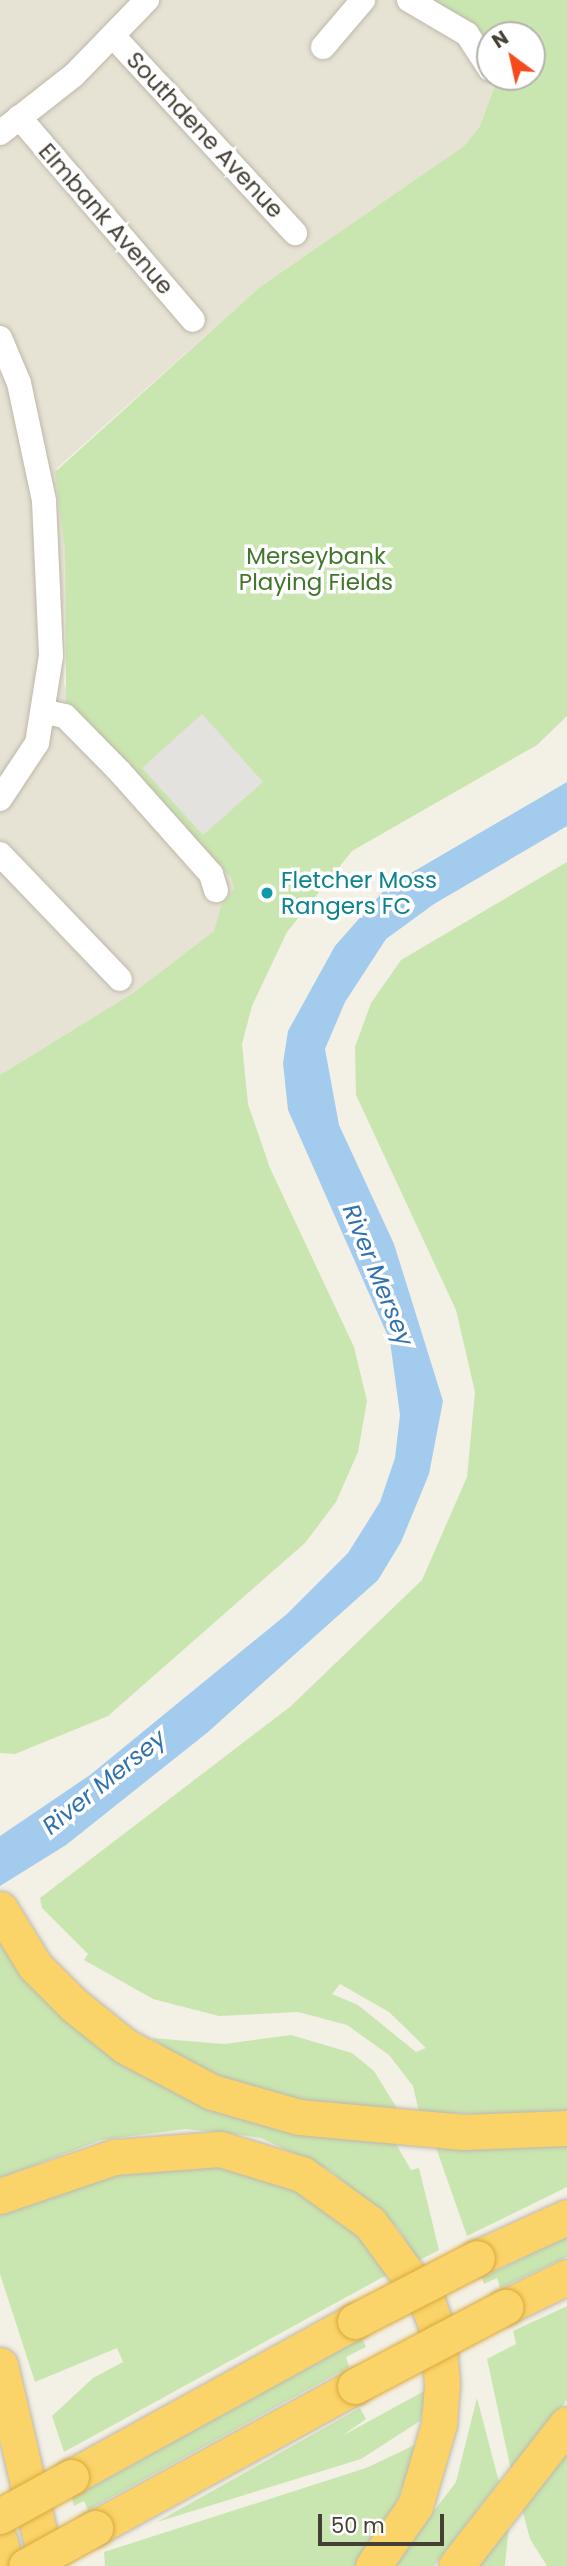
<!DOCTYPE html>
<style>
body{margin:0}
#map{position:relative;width:567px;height:2566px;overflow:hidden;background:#f3f0e6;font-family:Poppins,sans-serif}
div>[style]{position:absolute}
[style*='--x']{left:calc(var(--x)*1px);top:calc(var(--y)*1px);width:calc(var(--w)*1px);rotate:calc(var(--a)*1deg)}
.residential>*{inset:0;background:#e6e2d4}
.green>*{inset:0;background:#cae6b0}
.parking>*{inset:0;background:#e4e2de}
.water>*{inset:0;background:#a3cbee}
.roads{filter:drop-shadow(0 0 2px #beb8a9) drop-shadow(0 0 2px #beb8a9)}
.minor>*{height:24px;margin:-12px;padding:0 12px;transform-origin:12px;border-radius:12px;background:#fff}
.highway>*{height:35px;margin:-17.5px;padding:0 17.5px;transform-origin:17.5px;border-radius:17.5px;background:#fad369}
.bridges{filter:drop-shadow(0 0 2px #d9a939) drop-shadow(0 0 2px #d9a939)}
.highway-bridge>*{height:35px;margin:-17.5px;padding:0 17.5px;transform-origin:17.5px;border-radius:17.5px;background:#fad369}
.dots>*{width:19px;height:19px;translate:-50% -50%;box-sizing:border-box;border:4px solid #fff;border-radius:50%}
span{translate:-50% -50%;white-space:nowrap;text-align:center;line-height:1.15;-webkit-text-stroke:7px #fff;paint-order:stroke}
.street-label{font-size:23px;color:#454035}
.park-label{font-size:23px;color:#42762a}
.culture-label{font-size:23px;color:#0d838f}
.left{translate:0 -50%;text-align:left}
.water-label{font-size:24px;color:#3172ae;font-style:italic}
.north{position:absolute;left:476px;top:21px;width:70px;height:70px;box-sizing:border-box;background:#fff;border:2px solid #b5b3ae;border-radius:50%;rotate:327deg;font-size:19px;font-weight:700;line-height:28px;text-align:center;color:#454035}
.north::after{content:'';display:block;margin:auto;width:24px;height:32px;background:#f54a1b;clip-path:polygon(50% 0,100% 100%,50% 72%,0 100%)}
.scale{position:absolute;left:318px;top:2514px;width:126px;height:32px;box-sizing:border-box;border:4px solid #454035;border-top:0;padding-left:9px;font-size:21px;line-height:24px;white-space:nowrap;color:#454035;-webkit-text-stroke:5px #fff;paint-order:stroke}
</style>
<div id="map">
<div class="residential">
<div style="clip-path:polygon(0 0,423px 0,475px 27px,490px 46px,490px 77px,498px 77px,480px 126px,464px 146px,260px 287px,57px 468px,65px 551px,64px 684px,73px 709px,231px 878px,234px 889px,221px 906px,214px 931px,133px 993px,0 1075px)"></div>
</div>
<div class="green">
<div style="clip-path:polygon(423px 0,567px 0,567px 716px,537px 745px,352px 851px,287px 932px,252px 1006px,242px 1044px,248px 1104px,270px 1168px,354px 1347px,367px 1401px,358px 1452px,336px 1502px,305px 1543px,108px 1716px,15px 1754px,0 1753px,0 1075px,133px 993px,214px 931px,221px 906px,234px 889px,231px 878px,66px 701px,65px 551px,55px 472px,260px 287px,464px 146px,480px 126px,498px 77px,532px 77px,532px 35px,490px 35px,490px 46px,475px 27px)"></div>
<div style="clip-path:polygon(evenodd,567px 862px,567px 2117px,419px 2112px,413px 2086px,389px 2055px,347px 2025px,298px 2012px,219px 2016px,153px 1999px,84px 1960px,88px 1954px,42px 1908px,40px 1898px,291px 1706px,422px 1580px,467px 1477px,475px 1392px,456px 1310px,356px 1095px,355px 1047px,371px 1003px,401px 960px,567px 862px,340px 1984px,389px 2012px,426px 2048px,416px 2052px,358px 2005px,332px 1994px,340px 1984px)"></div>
<div style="clip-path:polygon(0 1927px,123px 2050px,392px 2137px,411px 2170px,419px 2168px,439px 2250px,418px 2261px,398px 2228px,331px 2171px,261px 2138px,227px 2133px,185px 2129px,101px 2140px,0 2178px)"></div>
<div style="clip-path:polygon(291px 2035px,352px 2053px,374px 2071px,398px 2110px,286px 2098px,220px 2077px,176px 2056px,152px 2038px,224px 2044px)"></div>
<div style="clip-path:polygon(433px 2139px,567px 2140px,567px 2187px,467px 2236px)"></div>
<div style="clip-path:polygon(244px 2164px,333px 2206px,394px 2271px,64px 2452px,52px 2416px,93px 2378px,123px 2362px,117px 2348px,35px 2382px,0 2274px,0 2212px,89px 2175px)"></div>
<div style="clip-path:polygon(567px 2236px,567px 2257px,500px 2288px,497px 2278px,484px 2284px,482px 2278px)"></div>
<div style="clip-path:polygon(567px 2306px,567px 2400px,511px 2470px,487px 2359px,516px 2344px,513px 2331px)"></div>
<div style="clip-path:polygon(362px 2338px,366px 2347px,346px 2357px,349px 2367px,88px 2510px,84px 2501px,74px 2506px,72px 2498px)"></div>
<div style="clip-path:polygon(428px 2389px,420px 2421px,361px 2459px,157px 2522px,360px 2408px,366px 2419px,342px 2436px)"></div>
<div style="clip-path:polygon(477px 2398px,499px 2482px,434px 2566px,392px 2566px,456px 2482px)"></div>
<div style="clip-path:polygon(419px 2443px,395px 2506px,355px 2566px,105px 2566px,104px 2552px,366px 2468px)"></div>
<div style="clip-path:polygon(567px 2449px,567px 2566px,547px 2566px,530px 2539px,521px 2505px)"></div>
<div style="clip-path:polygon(509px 2525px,505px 2566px,478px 2566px)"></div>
</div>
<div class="parking">
<div style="clip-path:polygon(202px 714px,263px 782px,203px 835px,142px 768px)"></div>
</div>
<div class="water">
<div style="clip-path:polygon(567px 782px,567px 826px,434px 904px,386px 939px,345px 1002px,325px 1049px,339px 1125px,394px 1244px,443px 1401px,429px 1474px,401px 1542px,378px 1580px,208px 1732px,66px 1845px,0 1886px,0 1836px,90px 1775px,287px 1614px,348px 1553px,380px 1502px,395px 1458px,400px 1415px,390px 1341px,288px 1110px,283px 1063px,288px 1031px,335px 946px,387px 887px)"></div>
</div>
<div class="roads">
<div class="minor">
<div style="--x:409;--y:0;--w:67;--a:30.4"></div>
<div style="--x:467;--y:34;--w:42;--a:56.7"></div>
<div style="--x:114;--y:37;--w:267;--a:47.3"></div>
<div style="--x:323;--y:47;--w:62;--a:-49.6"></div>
<div style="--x:19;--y:117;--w:267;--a:49.4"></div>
<div style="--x:0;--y:133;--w:94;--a:-38.1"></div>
<div style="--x:74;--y:75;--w:105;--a:-45.8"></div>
<div style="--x:0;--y:338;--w:49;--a:67.1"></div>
<div style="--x:19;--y:383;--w:121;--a:78"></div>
<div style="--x:44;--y:501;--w:155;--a:87.4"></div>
<div style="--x:51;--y:656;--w:88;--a:99.1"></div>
<div style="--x:37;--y:743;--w:67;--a:123.5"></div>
<div style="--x:46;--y:712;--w:19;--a:12"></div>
<div style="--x:65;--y:716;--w:78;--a:45.5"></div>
<div style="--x:120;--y:772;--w:137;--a:48.3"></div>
<div style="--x:211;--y:874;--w:17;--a:73"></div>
<div style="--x:0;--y:854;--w:173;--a:46.2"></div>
</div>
<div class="highway">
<div style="--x:0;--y:1909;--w:67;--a:58.4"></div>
<div style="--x:35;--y:1966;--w:55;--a:45"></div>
<div style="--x:74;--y:2005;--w:65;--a:38.8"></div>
<div style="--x:125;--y:2046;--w:98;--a:27.9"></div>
<div style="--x:212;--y:2092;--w:91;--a:16"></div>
<div style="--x:299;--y:2117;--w:165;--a:5.2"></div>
<div style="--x:463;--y:2132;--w:104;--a:-2.2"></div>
<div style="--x:0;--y:2196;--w:120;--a:-18.9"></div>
<div style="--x:114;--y:2157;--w:106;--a:-4.3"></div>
<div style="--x:220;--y:2149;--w:86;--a:17"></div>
<div style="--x:302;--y:2174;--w:84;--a:35.8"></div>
<div style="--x:370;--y:2223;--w:97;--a:53.8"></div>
<div style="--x:427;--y:2301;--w:33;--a:70"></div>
<div style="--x:438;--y:2332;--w:52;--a:85.6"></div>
<div style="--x:442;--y:2384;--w:40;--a:94.3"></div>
<div style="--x:439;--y:2424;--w:85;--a:106.3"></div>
<div style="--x:415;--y:2506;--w:73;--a:125"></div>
<div style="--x:477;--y:2258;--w:99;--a:-24.5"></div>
<div style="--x:505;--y:2307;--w:69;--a:-25.8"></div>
<div style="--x:0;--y:2365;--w:206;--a:76.8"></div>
<div style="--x:71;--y:2477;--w:324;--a:-28.8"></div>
<div style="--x:95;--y:2528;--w:296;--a:-28.6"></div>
<div style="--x:0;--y:2542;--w:25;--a:78"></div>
<div style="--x:456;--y:2566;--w:180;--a:-52"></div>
</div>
</div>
<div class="bridges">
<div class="highway-bridge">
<div style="--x:355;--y:2321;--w:137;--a:-27.3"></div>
<div style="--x:355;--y:2386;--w:170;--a:-27.8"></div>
<div style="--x:0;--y:2516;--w:81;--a:-28.8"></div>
<div style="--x:26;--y:2566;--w:79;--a:-28.8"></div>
</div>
</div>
<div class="dots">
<div style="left:267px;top:893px;background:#0f9aa8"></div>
</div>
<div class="street-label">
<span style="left:205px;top:135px;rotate:47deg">Southdene Avenue</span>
<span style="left:106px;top:219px;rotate:49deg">Elmbank Avenue</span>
</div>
<div class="park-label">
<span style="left:316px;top:569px">Merseybank<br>Playing Fields</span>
</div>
<div class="culture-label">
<span class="left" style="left:281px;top:893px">Fletcher Moss<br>Rangers FC</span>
</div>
<div class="water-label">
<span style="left:378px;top:1275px;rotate:68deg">River Mersey</span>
<span style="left:104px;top:1782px;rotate:-39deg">River Mersey</span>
</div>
<div class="north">N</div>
<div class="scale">50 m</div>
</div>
